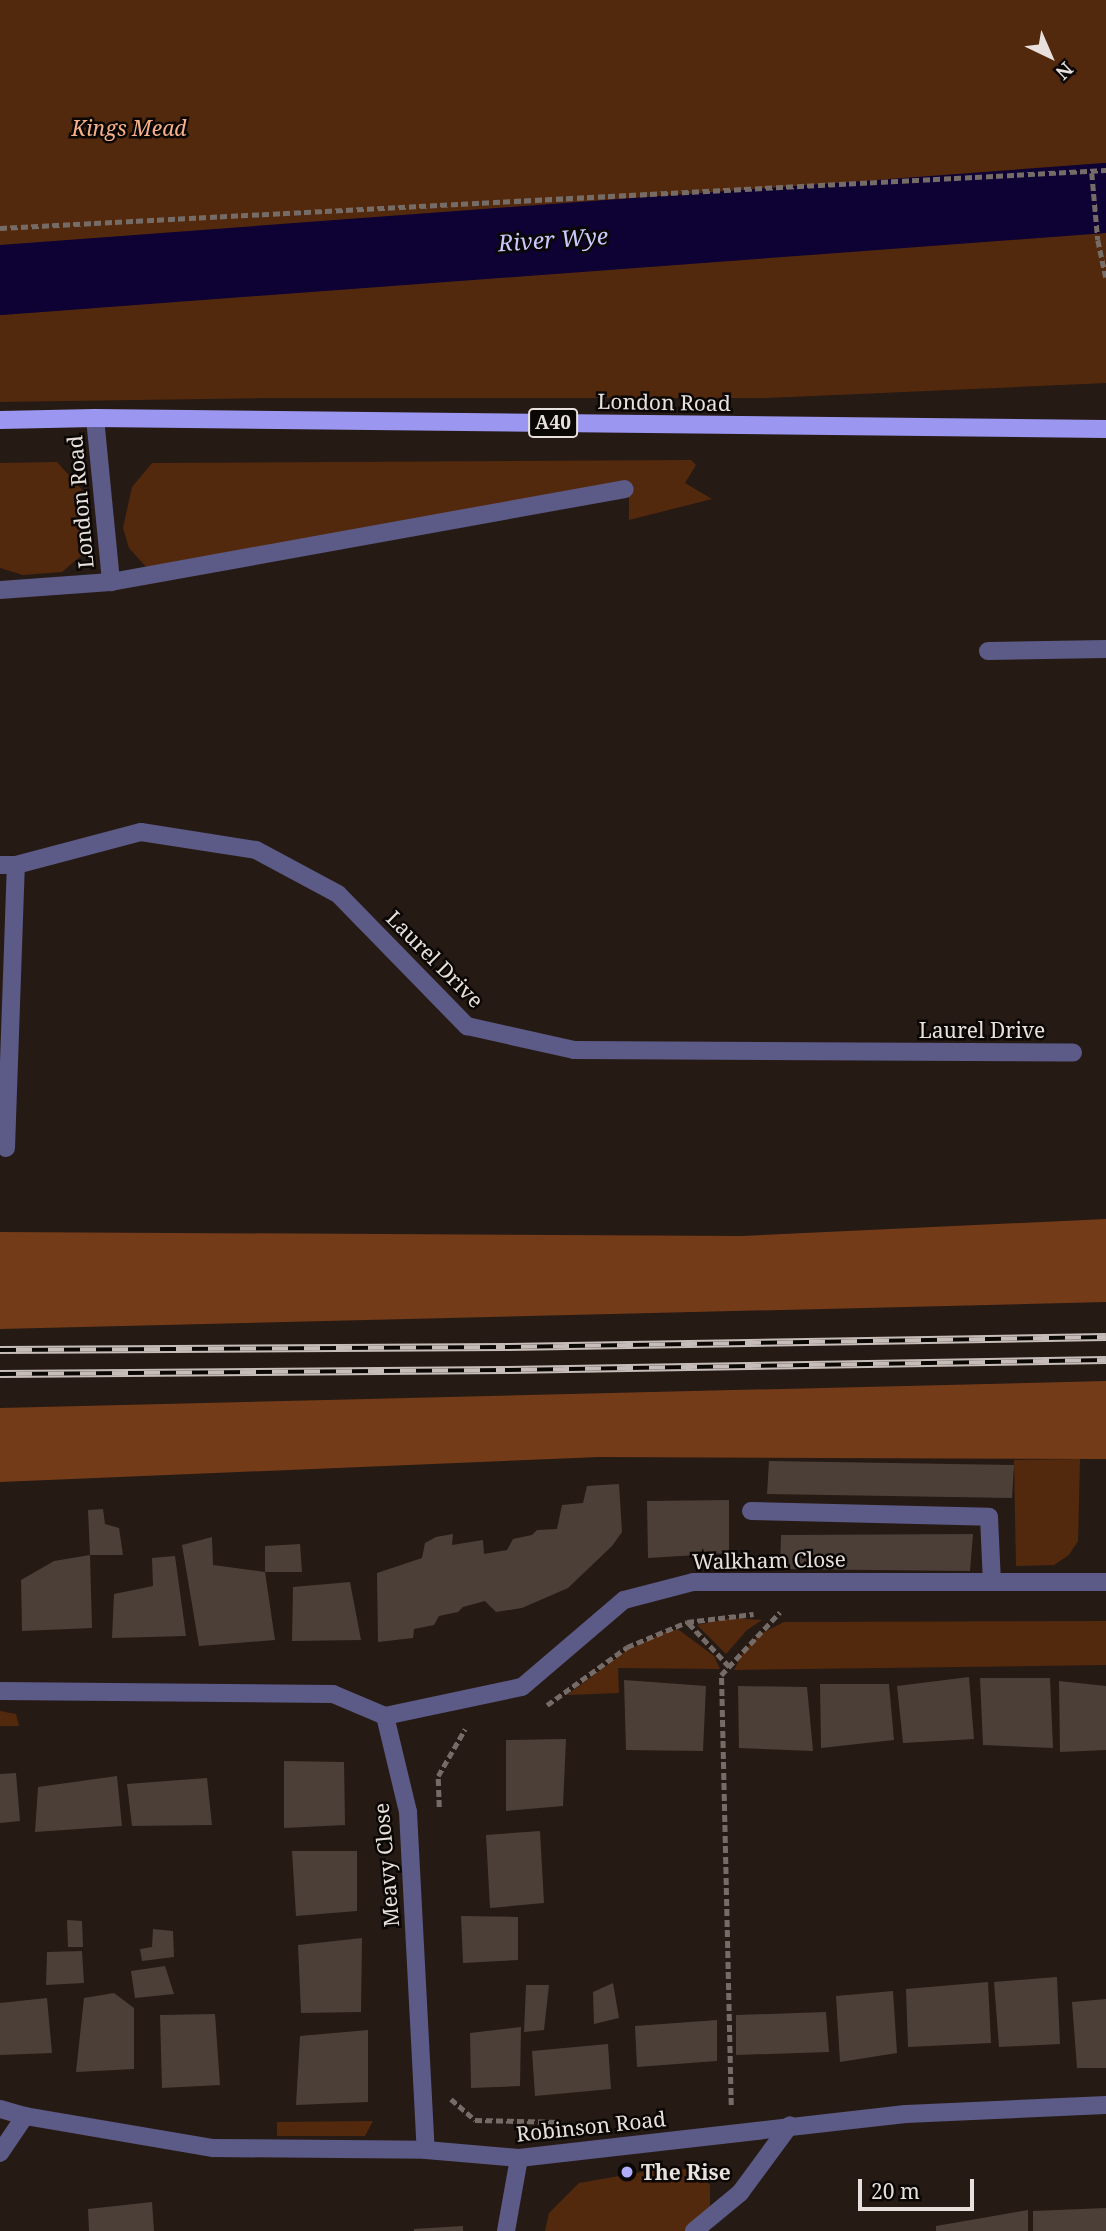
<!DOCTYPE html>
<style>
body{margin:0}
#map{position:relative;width:1106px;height:2231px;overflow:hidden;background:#261a14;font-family:"Noto Serif",serif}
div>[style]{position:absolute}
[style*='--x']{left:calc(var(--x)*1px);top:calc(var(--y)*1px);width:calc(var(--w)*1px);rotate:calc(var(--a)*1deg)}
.green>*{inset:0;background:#53290e}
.forest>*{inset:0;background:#743b18}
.river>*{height:70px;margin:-35px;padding:0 35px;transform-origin:35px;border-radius:35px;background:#0e0133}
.building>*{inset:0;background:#4c3f38}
.path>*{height:4.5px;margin-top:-2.25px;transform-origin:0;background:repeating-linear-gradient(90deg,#766c67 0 7px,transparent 0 10.5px)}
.service>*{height:18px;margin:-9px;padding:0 9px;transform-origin:9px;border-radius:9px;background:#5c5a86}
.minor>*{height:18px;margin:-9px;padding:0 9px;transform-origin:9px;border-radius:9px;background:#5c5a86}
.primary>*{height:18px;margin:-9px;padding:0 9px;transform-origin:9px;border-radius:9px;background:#9b97f1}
.rail>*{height:8px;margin-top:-4px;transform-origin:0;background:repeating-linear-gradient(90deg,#0b0705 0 16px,#c6bdb9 0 32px);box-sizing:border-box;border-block:2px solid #c6bdb9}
.dots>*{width:19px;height:19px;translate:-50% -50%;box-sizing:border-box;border:4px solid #0b0705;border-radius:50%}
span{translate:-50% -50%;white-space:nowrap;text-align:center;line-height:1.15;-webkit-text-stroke:5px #0b0705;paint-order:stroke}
.shield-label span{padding:2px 5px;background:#0b0705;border:2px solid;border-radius:5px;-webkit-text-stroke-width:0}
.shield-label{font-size:19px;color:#e8e0dc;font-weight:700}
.park-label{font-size:21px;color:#f7b089;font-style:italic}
.street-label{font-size:21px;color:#e8e0dc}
.poi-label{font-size:21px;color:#e8e0dc;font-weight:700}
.left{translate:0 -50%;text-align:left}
.water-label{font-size:23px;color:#c8c8fd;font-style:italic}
.north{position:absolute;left:1015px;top:21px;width:70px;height:70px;-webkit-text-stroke:5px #0b0705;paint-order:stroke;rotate:136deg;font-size:19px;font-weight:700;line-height:28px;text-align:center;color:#e8e0dc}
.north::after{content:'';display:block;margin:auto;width:24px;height:32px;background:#e8e0dc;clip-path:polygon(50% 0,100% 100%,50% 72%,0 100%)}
.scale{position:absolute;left:858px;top:2179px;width:116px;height:32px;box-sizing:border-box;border:4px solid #e8e0dc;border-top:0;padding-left:9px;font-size:21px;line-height:24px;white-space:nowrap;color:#e8e0dc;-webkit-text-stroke:5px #0b0705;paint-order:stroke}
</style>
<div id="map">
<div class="green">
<div style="clip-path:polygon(0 0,1106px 0,1106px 173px,0 267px)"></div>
<div style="clip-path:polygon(1106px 220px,1106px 383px,767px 398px,271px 398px,0 402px,0 309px)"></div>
<div style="clip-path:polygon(691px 460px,696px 465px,685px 483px,712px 499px,629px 520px,629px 482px,147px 568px,129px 548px,123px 528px,132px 487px,152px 463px)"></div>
<div style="clip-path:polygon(57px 462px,84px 492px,81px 556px,62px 572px,23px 575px,0 568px,0 463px)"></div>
<div style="clip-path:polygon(1080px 1459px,1078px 1541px,1069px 1555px,1054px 1565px,1016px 1566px,1014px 1460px)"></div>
<div style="clip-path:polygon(730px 1618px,762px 1620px,747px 1630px,726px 1654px,697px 1625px)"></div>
<div style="clip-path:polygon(1106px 1621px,1106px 1665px,734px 1670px,743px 1652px,760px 1634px,784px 1622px)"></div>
<div style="clip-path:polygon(669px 1630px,679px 1630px,714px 1656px,720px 1669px,618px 1668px,619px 1693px,567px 1695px,626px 1651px)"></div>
<div style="clip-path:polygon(0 1711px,16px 1714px,19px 1726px,0 1726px)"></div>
<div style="clip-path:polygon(373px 2121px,365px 2136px,277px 2136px,277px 2122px)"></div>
<div style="clip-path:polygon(671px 2167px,695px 2171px,710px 2185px,710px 2208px,702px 2218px,685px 2231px,545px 2231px,549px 2213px,579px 2183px)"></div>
</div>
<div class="forest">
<div style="clip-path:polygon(1106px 1219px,1106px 1302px,0 1329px,0 1232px,742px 1236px)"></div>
<div style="clip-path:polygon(1106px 1381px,1106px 1459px,599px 1457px,0 1482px,0 1408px)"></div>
</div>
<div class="river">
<div style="--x:0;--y:280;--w:1109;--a:-4.24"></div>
</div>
<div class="building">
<div style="clip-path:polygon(769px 1461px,1014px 1465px,1012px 1498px,767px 1494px)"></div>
<div style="clip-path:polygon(619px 1484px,622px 1532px,612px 1546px,568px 1588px,522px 1608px,496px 1612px,485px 1601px,463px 1607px,458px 1612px,439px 1616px,434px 1625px,414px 1629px,413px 1638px,378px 1642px,377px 1573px,422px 1558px,425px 1543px,436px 1537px,453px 1534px,452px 1545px,483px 1540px,484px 1554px,507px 1550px,513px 1539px,532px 1535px,537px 1530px,557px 1529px,562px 1505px,583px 1503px,587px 1486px)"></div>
<div style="clip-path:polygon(729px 1500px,729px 1553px,648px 1558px,647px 1501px)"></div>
<div style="clip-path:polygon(103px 1509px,105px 1524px,119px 1528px,123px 1555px,90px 1555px,88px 1510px)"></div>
<div style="clip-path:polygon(973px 1534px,970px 1571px,780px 1569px,781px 1535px)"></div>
<div style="clip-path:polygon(212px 1537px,213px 1565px,265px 1572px,265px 1546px,300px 1544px,302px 1572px,265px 1572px,275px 1640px,199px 1646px,182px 1545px)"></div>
<div style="clip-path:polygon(90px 1555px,92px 1628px,22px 1631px,21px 1580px,54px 1561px)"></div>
<div style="clip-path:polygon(175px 1556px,186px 1636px,112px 1638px,114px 1594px,153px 1586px,152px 1558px)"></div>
<div style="clip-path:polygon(350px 1582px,361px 1640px,292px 1641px,293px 1587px)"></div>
<div style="clip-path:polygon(969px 1677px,974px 1739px,903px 1743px,897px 1686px)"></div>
<div style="clip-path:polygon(980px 1678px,1050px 1678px,1053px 1748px,983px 1745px)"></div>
<div style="clip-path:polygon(624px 1680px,706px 1686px,703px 1751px,626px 1750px)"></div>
<div style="clip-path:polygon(1059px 1681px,1106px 1686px,1106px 1750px,1060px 1752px)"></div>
<div style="clip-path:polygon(820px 1684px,889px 1684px,894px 1740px,821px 1748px)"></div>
<div style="clip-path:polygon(738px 1686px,807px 1687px,813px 1751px,739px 1748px)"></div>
<div style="clip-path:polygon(566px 1739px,563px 1806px,506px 1811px,506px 1740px)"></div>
<div style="clip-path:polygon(284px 1761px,344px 1762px,345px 1825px,284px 1828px)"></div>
<div style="clip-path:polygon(16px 1773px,20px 1821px,0 1823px,0 1774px)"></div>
<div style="clip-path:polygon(117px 1776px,122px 1826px,35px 1832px,38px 1787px)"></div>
<div style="clip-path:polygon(207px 1778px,212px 1825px,132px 1826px,127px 1784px)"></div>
<div style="clip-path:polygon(540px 1831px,544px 1903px,490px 1908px,486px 1835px)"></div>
<div style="clip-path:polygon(292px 1851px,357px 1851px,357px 1911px,296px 1916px)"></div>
<div style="clip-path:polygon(461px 1916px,518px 1917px,518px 1960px,463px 1963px)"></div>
<div style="clip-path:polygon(67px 1920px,82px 1921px,83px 1947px,68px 1947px)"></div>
<div style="clip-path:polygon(153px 1929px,173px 1931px,174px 1957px,142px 1961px,140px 1949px,152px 1947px)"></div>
<div style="clip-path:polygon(362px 1938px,361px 2012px,301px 2013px,298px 1945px)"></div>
<div style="clip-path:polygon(82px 1951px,84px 1983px,46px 1985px,47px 1952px)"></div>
<div style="clip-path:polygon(165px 1966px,174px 1994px,135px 1998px,131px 1971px)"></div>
<div style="clip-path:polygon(1057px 1977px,1060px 2044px,999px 2047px,994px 1982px)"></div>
<div style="clip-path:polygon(988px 1982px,991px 2043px,908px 2047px,906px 1989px)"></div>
<div style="clip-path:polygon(613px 1983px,619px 2018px,594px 2024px,593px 1992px)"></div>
<div style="clip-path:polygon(526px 1985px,549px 1985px,544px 2030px,524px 2032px)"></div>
<div style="clip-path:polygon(893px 1991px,897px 2053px,840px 2062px,836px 1996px)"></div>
<div style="clip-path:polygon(114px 1993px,134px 2008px,134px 2069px,76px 2072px,84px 1998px)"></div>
<div style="clip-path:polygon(47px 1998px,52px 2053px,0 2055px,0 2003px)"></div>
<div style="clip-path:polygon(1106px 1999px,1106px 2068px,1077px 2068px,1072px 2002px)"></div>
<div style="clip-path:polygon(826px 2012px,829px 2052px,736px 2055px,736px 2015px)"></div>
<div style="clip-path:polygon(215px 2014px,220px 2085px,162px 2088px,160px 2015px)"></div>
<div style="clip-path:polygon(717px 2020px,717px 2061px,637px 2067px,635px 2026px)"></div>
<div style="clip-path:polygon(521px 2027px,520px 2086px,471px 2088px,470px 2033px)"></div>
<div style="clip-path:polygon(368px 2030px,368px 2102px,296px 2105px,300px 2036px)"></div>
<div style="clip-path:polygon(608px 2044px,611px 2089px,535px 2096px,532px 2051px)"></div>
<div style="clip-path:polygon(152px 2202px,154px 2231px,89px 2231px,88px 2209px)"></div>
<div style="clip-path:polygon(1106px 2208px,1106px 2231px,1033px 2231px,1033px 2211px)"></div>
<div style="clip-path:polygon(1028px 2210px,1028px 2231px,936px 2231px,936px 2226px)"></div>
<div style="clip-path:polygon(463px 2226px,463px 2231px,414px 2231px,414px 2229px)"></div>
</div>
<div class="path">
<div style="--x:1092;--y:173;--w:67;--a:84.9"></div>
<div style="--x:1098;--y:240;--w:38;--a:78"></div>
<div style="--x:0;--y:228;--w:1108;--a:-3"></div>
<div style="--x:729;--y:1667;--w:62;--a:-133"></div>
<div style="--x:687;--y:1622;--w:67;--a:-6.8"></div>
<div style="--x:547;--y:1705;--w:99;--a:-35.9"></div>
<div style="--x:627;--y:1647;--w:65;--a:-22.6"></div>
<div style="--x:439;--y:1807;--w:31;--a:-92"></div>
<div style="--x:438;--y:1776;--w:54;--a:-60.1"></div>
<div style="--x:451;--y:2099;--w:32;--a:41"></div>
<div style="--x:475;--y:2120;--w:85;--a:1.3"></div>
<div style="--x:731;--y:2105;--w:430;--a:-91.3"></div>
<div style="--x:721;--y:1675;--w:86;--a:-46.9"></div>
</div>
<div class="service">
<div style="--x:95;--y:418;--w:165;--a:84.4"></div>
<div style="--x:751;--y:1511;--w:238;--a:1.4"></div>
<div style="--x:989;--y:1517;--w:65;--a:87.4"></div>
</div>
<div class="minor">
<div style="--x:0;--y:590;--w:111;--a:-4.1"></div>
<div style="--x:111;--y:582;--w:522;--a:-10.26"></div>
<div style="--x:988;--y:651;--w:118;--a:-1"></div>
<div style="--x:0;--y:865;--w:16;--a:0"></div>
<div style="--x:16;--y:865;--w:129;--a:-14.8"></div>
<div style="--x:141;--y:832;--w:116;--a:8.9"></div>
<div style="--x:256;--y:850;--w:93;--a:28.2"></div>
<div style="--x:338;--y:894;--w:185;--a:45.7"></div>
<div style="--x:467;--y:1026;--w:110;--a:12.6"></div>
<div style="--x:574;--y:1050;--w:499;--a:0.3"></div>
<div style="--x:6;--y:1148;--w:283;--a:-88"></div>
<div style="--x:0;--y:1691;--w:333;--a:0.5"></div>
<div style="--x:333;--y:1694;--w:56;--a:22.9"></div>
<div style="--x:385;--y:1716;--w:99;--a:76.5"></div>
<div style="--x:408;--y:1812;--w:338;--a:87"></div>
<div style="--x:385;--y:1716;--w:140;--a:-12"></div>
<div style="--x:522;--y:1687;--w:134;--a:-40.5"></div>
<div style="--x:624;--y:1600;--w:71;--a:-14.6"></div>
<div style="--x:693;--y:1582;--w:413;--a:0"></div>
<div style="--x:0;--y:2109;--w:26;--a:16"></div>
<div style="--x:25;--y:2116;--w:191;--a:9.7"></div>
<div style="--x:213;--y:2148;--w:213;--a:0.5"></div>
<div style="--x:426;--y:2150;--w:93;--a:4.9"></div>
<div style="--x:519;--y:2158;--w:389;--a:-6.5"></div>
<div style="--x:906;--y:2114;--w:200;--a:-2.6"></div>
<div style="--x:0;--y:2153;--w:45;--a:-56"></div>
<div style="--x:506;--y:2231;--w:74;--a:-79.9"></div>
<div style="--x:694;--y:2231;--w:60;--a:-39.6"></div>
<div style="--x:740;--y:2193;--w:84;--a:-53.7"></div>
</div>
<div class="primary">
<div style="--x:0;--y:420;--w:95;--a:-1.2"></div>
<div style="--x:95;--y:418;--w:1011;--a:0.62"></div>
</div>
<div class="rail">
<div style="--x:0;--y:1350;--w:505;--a:-0.34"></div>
<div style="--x:505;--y:1347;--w:601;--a:-0.95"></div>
<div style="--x:0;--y:1374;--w:505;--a:-0.45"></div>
<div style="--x:505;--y:1370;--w:601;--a:-0.95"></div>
</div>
<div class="dots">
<div style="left:627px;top:2172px;background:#b0aefa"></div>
</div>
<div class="shield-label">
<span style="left:553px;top:423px">A40</span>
</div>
<div class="park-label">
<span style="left:129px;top:128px">Kings Mead</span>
</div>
<div class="street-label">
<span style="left:664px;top:402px;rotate:1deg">London Road</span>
<span style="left:80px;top:502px;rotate:-95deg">London Road</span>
<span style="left:435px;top:959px;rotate:45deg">Laurel Drive</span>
<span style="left:982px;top:1030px">Laurel Drive</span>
<span style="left:769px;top:1560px;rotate:-1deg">Walkham Close</span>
<span style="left:386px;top:1865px;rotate:-95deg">Meavy Close</span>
<span style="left:591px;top:2126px;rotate:-6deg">Robinson Road</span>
</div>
<div class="poi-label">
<span class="left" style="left:641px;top:2172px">The Rise</span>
</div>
<div class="water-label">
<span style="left:553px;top:239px;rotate:-4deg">River Wye</span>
</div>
<div class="north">N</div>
<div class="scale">20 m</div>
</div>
